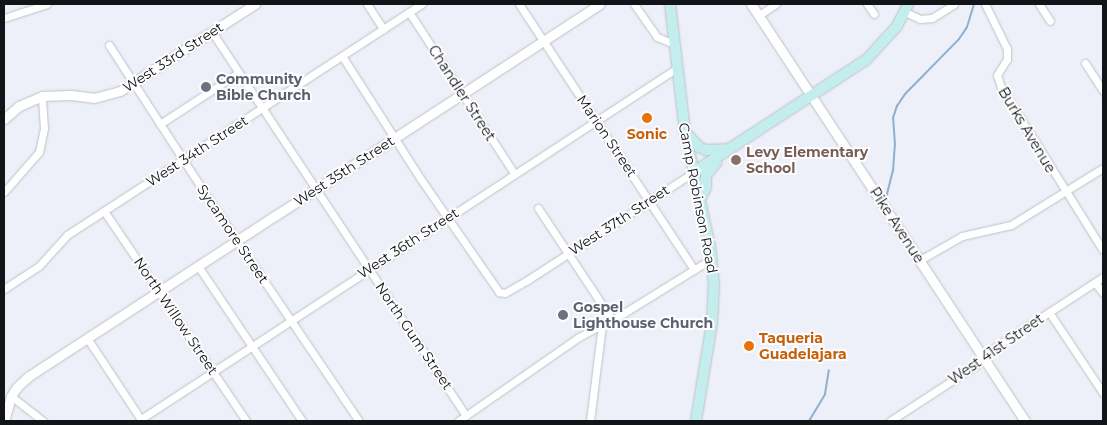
<!DOCTYPE html>
<style>
body{margin:0}
#map{position:relative;width:1107px;height:425px;overflow:hidden;background:#edf0f8;font-family:Montserrat,sans-serif}
div>[style]{position:absolute}
[style*='--x']{left:calc(var(--x)*1px);top:calc(var(--y)*1px);width:calc(var(--w)*1px);rotate:calc(var(--a)*1deg)}
.stream>*{height:2px;margin:-1px;padding:0 1px;transform-origin:1px;border-radius:1px;background:#8fafd0}
.roads{filter:drop-shadow(0 0 1px #bec1c8) drop-shadow(0 0 1px #bec1c8)}
.minor>*{height:7px;margin:-3.5px;padding:0 3.5px;transform-origin:3.5px;border-radius:3.5px;background:#fff}
.tertiary>*{height:9px;margin:-4.5px;padding:0 4.5px;transform-origin:4.5px;border-radius:4.5px;background:#fff}
.secondary>*{height:10px;margin:-5px;padding:0 5px;transform-origin:5px;border-radius:5px;background:#c4eeee}
.dots>*{width:14px;height:14px;translate:-50% -50%;box-sizing:border-box;border:2px solid #fdfdff;border-radius:50%}
span{translate:-50% -50%;white-space:nowrap;text-align:center;line-height:1.15;-webkit-text-stroke:4px #fdfdff;paint-order:stroke}
.street-label{font-size:14px;color:#131417}
.worship-label{font-size:14px;color:#5b616d;font-weight:700}
.left{translate:0 -50%;text-align:left}
.food-label{font-size:14px;color:#c56008;font-weight:700}
.education-label{font-size:14px;color:#785e54;font-weight:700}
.frame{position:absolute;inset:0;border:5px solid #131417;pointer-events:none}
</style>
<div id="map">
<div class="stream">
<div style="--x:885;--y:202;--w:32;--a:-76"></div>
<div style="--x:893;--y:171;--w:26;--a:-86"></div>
<div style="--x:895;--y:145;--w:27;--a:-94"></div>
<div style="--x:893;--y:118;--w:13;--a:-72"></div>
<div style="--x:897;--y:106;--w:14;--a:-56"></div>
<div style="--x:905;--y:94;--w:77;--a:-45.5"></div>
<div style="--x:959;--y:39;--w:14;--a:-56"></div>
<div style="--x:967;--y:27;--w:24;--a:-73"></div>
<div style="--x:809;--y:421;--w:31;--a:-59"></div>
<div style="--x:825;--y:394;--w:24;--a:-81"></div>
</div>
<div class="roads">
<div class="minor">
<div style="--x:367;--y:4;--w:30;--a:57"></div>
<div style="--x:519;--y:4;--w:318;--a:56.6"></div>
<div style="--x:634;--y:4;--w:40;--a:55.1"></div>
<div style="--x:657;--y:37;--w:18;--a:22"></div>
<div style="--x:867;--y:4;--w:12;--a:55"></div>
<div style="--x:985;--y:4;--w:50;--a:63.9"></div>
<div style="--x:1007;--y:49;--w:10;--a:90"></div>
<div style="--x:1007;--y:59;--w:19;--a:122"></div>
<div style="--x:997;--y:75;--w:13;--a:72"></div>
<div style="--x:1001;--y:87;--w:192;--a:58"></div>
<div style="--x:1039;--y:4;--w:20;--a:57"></div>
<div style="--x:409;--y:12;--w:192;--a:56.9"></div>
<div style="--x:905;--y:12;--w:17;--a:25"></div>
<div style="--x:920;--y:19;--w:12;--a:-5"></div>
<div style="--x:932;--y:18;--w:26;--a:-32"></div>
<div style="--x:759;--y:15;--w:20;--a:-33"></div>
<div style="--x:4;--y:18;--w:45;--a:-18"></div>
<div style="--x:212;--y:32;--w:460;--a:56.5"></div>
<div style="--x:109;--y:45;--w:186;--a:57.1"></div>
<div style="--x:210;--y:201;--w:266;--a:55.9"></div>
<div style="--x:342;--y:56;--w:145;--a:57.4"></div>
<div style="--x:420;--y:178;--w:139;--a:55.3"></div>
<div style="--x:499;--y:292;--w:6;--a:9"></div>
<div style="--x:505;--y:293;--w:24;--a:-30"></div>
<div style="--x:526;--y:281;--w:200;--a:-33"></div>
<div style="--x:1085;--y:63;--w:33;--a:57"></div>
<div style="--x:160;--y:124;--w:93;--a:-33.2"></div>
<div style="--x:4;--y:192;--w:53;--a:-48.8"></div>
<div style="--x:39;--y:152;--w:25;--a:-78"></div>
<div style="--x:44;--y:128;--w:32;--a:-94"></div>
<div style="--x:538;--y:208;--w:134;--a:56.5"></div>
<div style="--x:104;--y:211;--w:254;--a:55.9"></div>
<div style="--x:920;--y:260;--w:48;--a:-29.7"></div>
<div style="--x:962;--y:236;--w:50;--a:-12.7"></div>
<div style="--x:1011;--y:225;--w:108;--a:-31.8"></div>
<div style="--x:198;--y:266;--w:187;--a:56.1"></div>
<div style="--x:1095;--y:283;--w:13;--a:51"></div>
<div style="--x:4;--y:289;--w:42;--a:-33.3"></div>
<div style="--x:39;--y:266;--w:42;--a:-47.9"></div>
<div style="--x:67;--y:235;--w:424;--a:-33.1"></div>
<div style="--x:1049;--y:312;--w:97;--a:56.3"></div>
<div style="--x:87;--y:338;--w:100;--a:56.5"></div>
<div style="--x:11;--y:396;--w:41;--a:38"></div>
<div style="--x:141;--y:419;--w:641;--a:-33.22"></div>
<div style="--x:458;--y:421;--w:147;--a:-34.8"></div>
<div style="--x:579;--y:337;--w:51;--a:-28.1"></div>
<div style="--x:624;--y:313;--w:102;--a:-31.8"></div>
<div style="--x:590;--y:421;--w:97;--a:-82.9"></div>
<div style="--x:890;--y:421;--w:103;--a:-33.1"></div>
<div style="--x:976;--y:365;--w:18;--a:-47"></div>
<div style="--x:988;--y:352;--w:137;--a:-33.1"></div>
</div>
<div class="tertiary">
<div style="--x:751;--y:4;--w:499;--a:56.7"></div>
<div style="--x:4;--y:119;--w:20;--a:-41"></div>
<div style="--x:19;--y:106;--w:25;--a:-23"></div>
<div style="--x:42;--y:96;--w:29;--a:-2"></div>
<div style="--x:71;--y:95;--w:23;--a:7"></div>
<div style="--x:94;--y:98;--w:27;--a:-15"></div>
<div style="--x:120;--y:91;--w:161;--a:-32.8"></div>
<div style="--x:4;--y:421;--w:26;--a:-74"></div>
<div style="--x:11;--y:396;--w:11;--a:-56"></div>
<div style="--x:17;--y:387;--w:16;--a:-43"></div>
<div style="--x:29;--y:376;--w:681;--a:-33.08"></div>
</div>
<div class="secondary">
<div style="--x:670;--y:4;--w:129;--a:83.3"></div>
<div style="--x:685;--y:132;--w:118;--a:77.7"></div>
<div style="--x:710;--y:247;--w:36;--a:84"></div>
<div style="--x:714;--y:283;--w:40;--a:92.9"></div>
<div style="--x:712;--y:323;--w:99;--a:99.3"></div>
<div style="--x:686;--y:133;--w:19;--a:47"></div>
<div style="--x:699;--y:147;--w:8;--a:23"></div>
<div style="--x:706;--y:150;--w:23;--a:-2"></div>
<div style="--x:694;--y:172;--w:205;--a:-33.1"></div>
<div style="--x:866;--y:60;--w:46;--a:-47.6"></div>
<div style="--x:897;--y:26;--w:25;--a:-63"></div>
<div style="--x:700;--y:199;--w:13;--a:-63"></div>
<div style="--x:706;--y:187;--w:12;--a:-90"></div>
<div style="--x:706;--y:175;--w:16;--a:-50"></div>
</div>
</div>
<div class="dots">
<div style="left:206px;top:87px;background:#6b7280"></div>
<div style="left:647px;top:118px;background:#e8710a"></div>
<div style="left:736px;top:160px;background:#8d6e63"></div>
<div style="left:563px;top:315px;background:#6b7280"></div>
<div style="left:749px;top:346px;background:#e8710a"></div>
</div>
<div class="street-label">
<span style="left:173px;top:57px;rotate:-33deg">West 33rd Street</span>
<span style="left:462px;top:93px;rotate:57deg">Chandler Street</span>
<span style="left:1027px;top:130px;rotate:59deg">Burks Avenue</span>
<span style="left:607px;top:136px;rotate:56deg">Marion Street</span>
<span style="left:197px;top:151px;rotate:-33deg">West 34th Street</span>
<span style="left:344px;top:171px;rotate:-33deg">West 35th Street</span>
<span style="left:698px;top:198px;rotate:79deg">Camp Robinson Road</span>
<span style="left:619px;top:220px;rotate:-33deg">West 37th Street</span>
<span style="left:897px;top:225px;rotate:57deg">Pike Avenue</span>
<span style="left:233px;top:234px;rotate:56deg">Sycamore Street</span>
<span style="left:408px;top:243px;rotate:-33deg">West 36th Street</span>
<span style="left:176px;top:316px;rotate:56deg">North Willow Street</span>
<span style="left:414px;top:336px;rotate:56deg">North Gum Street</span>
<span style="left:996px;top:349px;rotate:-35deg">West 41st Street</span>
</div>
<div class="worship-label">
<span class="left" style="left:216px;top:87px">Community<br>Bible Church</span>
<span class="left" style="left:573px;top:315px">Gospel<br>Lighthouse Church</span>
</div>
<div class="food-label">
<span style="left:647px;top:134px">Sonic</span>
<span class="left" style="left:759px;top:346px">Taqueria<br>Guadelajara</span>
</div>
<div class="education-label">
<span class="left" style="left:746px;top:160px">Levy Elementary<br>School</span>
</div>
<div class="frame"></div>
</div>
